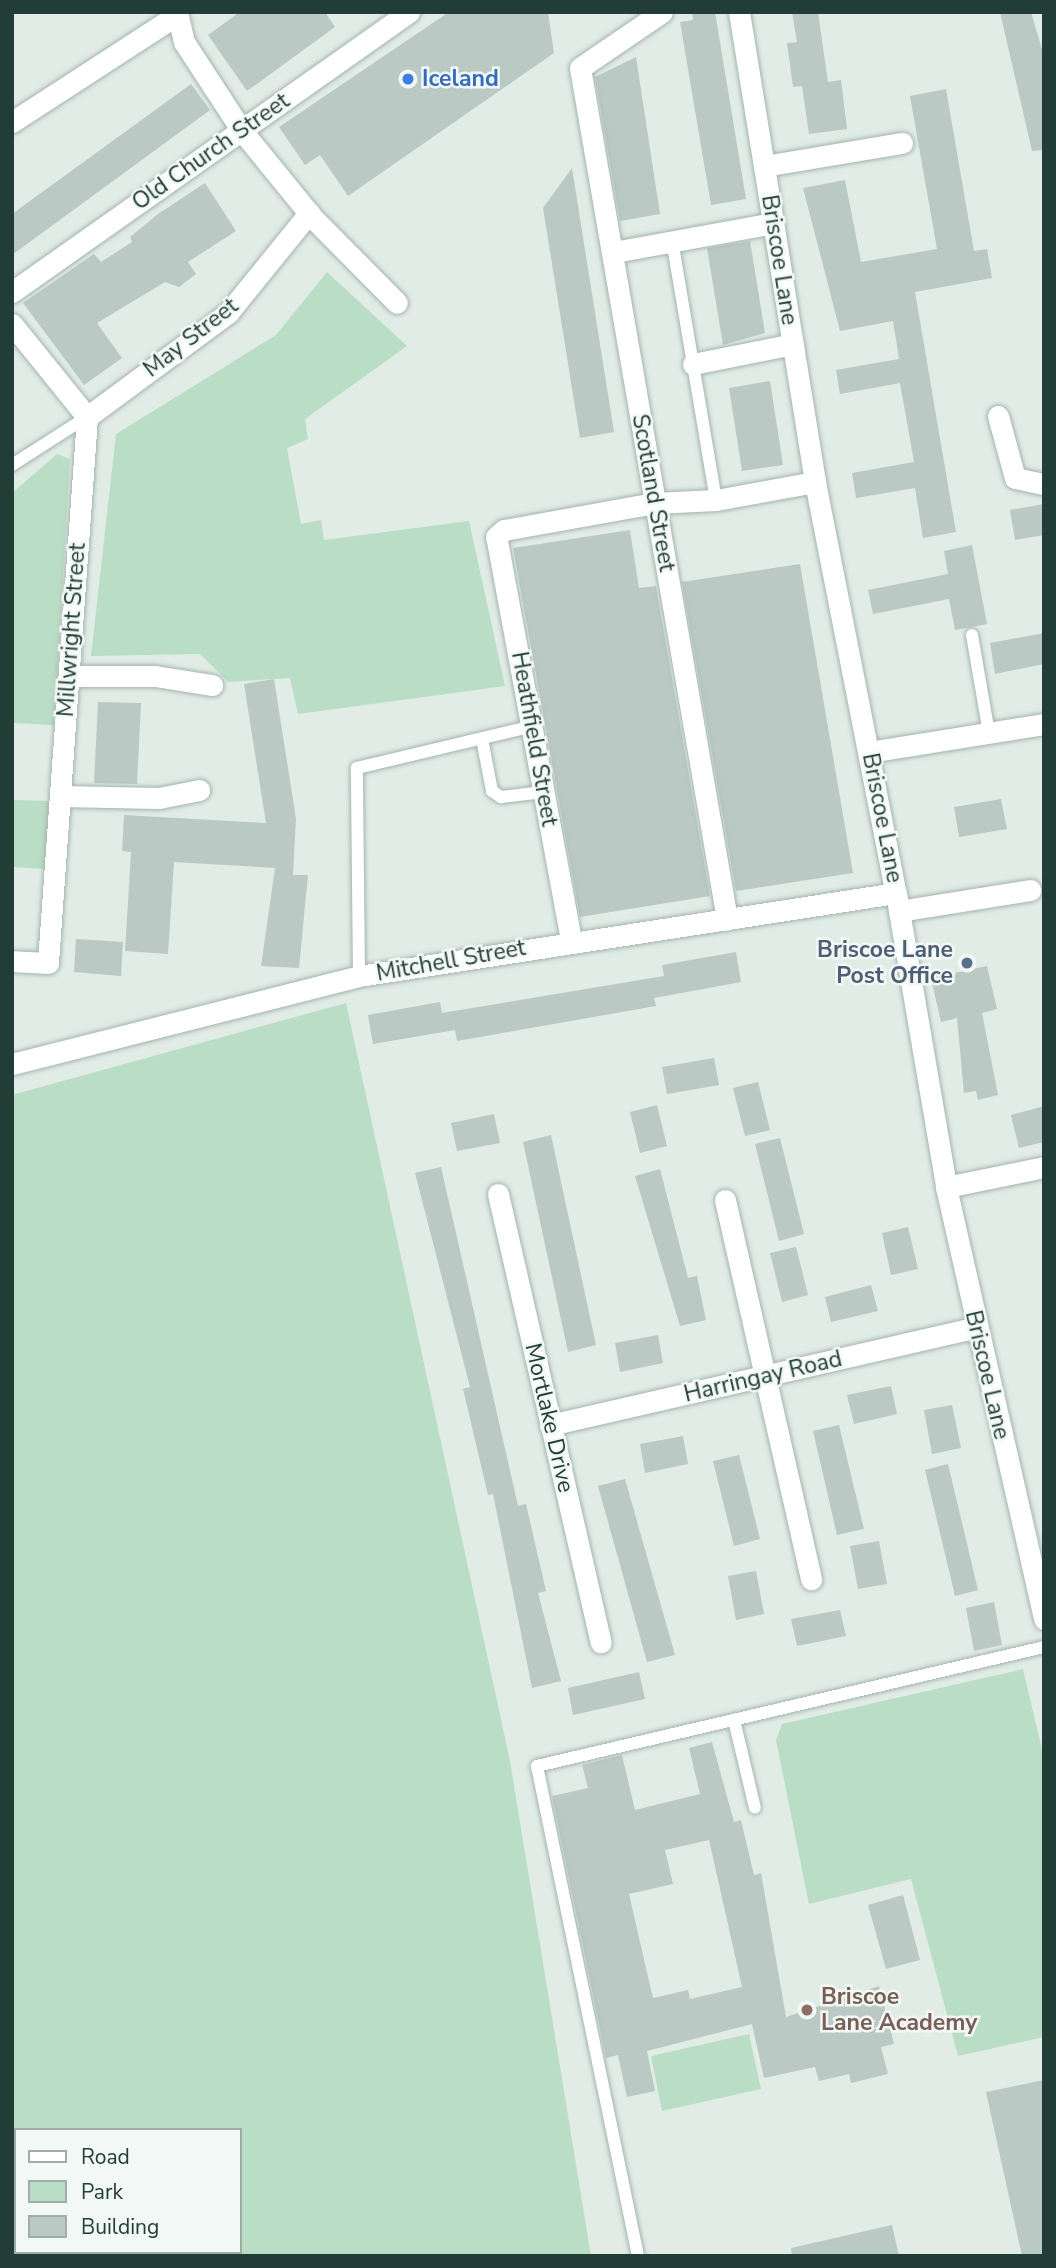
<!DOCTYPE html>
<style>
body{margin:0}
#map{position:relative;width:1056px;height:2268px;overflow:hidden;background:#e1ece7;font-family:"Nunito Sans",sans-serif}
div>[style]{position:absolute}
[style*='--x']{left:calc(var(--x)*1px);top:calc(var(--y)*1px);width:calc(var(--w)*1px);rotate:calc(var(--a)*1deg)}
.green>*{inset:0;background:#baddc5}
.building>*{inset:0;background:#bac9c3}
.roads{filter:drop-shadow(0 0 2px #a4b4ae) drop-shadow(0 0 2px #a4b4ae)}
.lane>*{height:12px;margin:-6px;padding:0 6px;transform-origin:6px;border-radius:6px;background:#fff}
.street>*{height:21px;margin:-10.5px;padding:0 10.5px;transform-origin:10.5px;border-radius:10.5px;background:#fff}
.secondary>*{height:21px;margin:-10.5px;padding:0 10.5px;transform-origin:10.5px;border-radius:10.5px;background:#fff}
.dots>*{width:19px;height:19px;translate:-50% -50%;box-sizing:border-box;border:4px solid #f2f8f5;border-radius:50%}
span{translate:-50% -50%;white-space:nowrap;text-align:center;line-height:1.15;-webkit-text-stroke:5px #f2f8f5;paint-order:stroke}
.shop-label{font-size:23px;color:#366cbe;font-weight:700}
.left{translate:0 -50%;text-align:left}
.street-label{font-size:23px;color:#223c36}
.service-label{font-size:23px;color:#4e5e75;font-weight:700}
.right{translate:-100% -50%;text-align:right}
.education-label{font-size:23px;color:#785e54;font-weight:700}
.frame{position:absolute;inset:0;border:14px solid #223c36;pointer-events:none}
.legend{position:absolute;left:14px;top:2128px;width:228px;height:126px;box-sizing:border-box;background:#f2f8f5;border:2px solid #9fada9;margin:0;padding:9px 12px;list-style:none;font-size:21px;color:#223c36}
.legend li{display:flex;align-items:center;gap:14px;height:35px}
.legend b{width:35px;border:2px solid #9fada9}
</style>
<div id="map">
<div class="green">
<div style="clip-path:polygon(327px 272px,407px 346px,305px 419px,308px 439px,287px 448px,301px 524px,321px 520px,324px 540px,469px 521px,505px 686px,298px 714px,290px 678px,228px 682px,200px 654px,91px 656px,116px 434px,276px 335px)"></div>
<div style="clip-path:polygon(57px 454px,70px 459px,54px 725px,12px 723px,12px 493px)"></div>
<div style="clip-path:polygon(12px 800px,49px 801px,45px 869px,12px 867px)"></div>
<div style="clip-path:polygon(evenodd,346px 1003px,510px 1761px,591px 2256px,12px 2256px,12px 1095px,346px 1003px,16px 2130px,240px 2130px,240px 2252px,16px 2252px,16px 2130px)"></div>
<div style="clip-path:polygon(1023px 1669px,1044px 1758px,1044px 2037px,958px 2056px,911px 1879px,809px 1904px,776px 1740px,782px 1724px)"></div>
<div style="clip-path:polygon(749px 2034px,761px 2089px,662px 2111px,651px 2056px)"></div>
</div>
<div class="building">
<div style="clip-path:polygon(240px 12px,325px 12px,335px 27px,247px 91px,208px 35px)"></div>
<div style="clip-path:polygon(449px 12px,548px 12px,554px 53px,348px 196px,320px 155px,305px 165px,279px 127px)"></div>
<div style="clip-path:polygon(692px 12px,715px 12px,746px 199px,711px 205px,680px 22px,693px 20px)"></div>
<div style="clip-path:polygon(792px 12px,818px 12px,828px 82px,841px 80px,847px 129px,809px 134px,802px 86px,793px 87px,787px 43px,797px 42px)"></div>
<div style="clip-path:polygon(1000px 12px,1031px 12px,1044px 56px,1044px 150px,1032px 151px)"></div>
<div style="clip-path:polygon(636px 57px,660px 214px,620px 221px,595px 77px)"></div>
<div style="clip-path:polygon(191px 84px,210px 110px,12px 255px,12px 214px)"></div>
<div style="clip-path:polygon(946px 89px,974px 251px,987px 249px,992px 278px,915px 292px,956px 532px,923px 538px,915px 488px,856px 498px,852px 473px,914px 462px,900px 383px,840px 394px,836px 370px,899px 359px,893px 321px,840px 331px,803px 188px,845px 180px,861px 262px,937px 249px,910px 96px)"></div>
<div style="clip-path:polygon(572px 168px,614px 432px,580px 438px,543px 208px)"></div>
<div style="clip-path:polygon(205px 183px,236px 231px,188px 262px,196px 274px,179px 287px,165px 282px,97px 323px,122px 358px,84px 385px,23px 303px,94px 254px,101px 262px,132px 242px,130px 237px,158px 214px)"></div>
<div style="clip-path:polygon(750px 241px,765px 333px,723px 345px,707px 248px)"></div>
<div style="clip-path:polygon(770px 381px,783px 465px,742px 471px,729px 388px)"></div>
<div style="clip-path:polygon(1044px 504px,1044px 535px,1015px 540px,1010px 510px)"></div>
<div style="clip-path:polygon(630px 530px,639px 588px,656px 586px,710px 896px,580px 917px,513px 548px)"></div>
<div style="clip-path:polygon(972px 545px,987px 624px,955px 630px,949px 599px,873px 614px,868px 590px,948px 574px,944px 551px)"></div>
<div style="clip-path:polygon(800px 564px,853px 873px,736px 891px,682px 582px)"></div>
<div style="clip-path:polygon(1044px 633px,1044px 664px,995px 674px,990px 643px)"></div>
<div style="clip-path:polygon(274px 679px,296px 819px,293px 875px,308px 875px,299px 968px,261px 966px,275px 868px,174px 862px,168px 954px,125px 951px,131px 852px,122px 851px,124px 815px,266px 823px,244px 684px)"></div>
<div style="clip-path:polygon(98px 702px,141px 703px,137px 784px,94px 783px)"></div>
<div style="clip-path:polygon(1001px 799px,1007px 829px,959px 837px,954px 807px)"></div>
<div style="clip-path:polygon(76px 939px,123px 942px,121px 976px,74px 972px)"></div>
<div style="clip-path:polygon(736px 952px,741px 982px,654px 998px,656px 1006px,457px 1041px,455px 1030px,373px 1044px,368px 1015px,440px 1002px,442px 1013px,664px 976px,662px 965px)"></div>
<div style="clip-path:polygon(987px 966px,997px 1009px,982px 1013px,998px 1095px,978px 1100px,976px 1091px,964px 1093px,957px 1018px,941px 1022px,931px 978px)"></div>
<div style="clip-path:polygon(714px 1058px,719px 1085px,667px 1094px,662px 1067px)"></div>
<div style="clip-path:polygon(758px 1082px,770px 1130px,745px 1136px,733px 1088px)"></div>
<div style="clip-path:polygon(657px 1105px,667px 1146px,640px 1153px,630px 1112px)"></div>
<div style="clip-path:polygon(1044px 1106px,1044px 1142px,1019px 1148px,1011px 1115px)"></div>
<div style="clip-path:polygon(494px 1114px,500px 1143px,457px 1151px,451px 1123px)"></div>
<div style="clip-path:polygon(551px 1135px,596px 1345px,568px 1352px,523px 1142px)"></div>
<div style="clip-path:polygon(780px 1138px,804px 1234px,779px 1241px,755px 1144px)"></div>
<div style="clip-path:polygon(441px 1167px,518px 1506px,526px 1504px,546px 1591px,538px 1593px,561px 1681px,532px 1688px,493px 1494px,488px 1495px,463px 1389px,470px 1387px,415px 1173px)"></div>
<div style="clip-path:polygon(660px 1169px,688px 1278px,697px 1276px,706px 1320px,680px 1326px,635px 1176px)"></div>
<div style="clip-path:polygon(908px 1227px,918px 1269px,891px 1275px,882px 1233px)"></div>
<div style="clip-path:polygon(796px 1247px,808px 1295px,782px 1302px,770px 1253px)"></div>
<div style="clip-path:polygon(871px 1285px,878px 1311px,831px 1322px,825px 1297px)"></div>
<div style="clip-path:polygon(658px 1335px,663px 1363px,620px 1372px,615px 1343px)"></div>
<div style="clip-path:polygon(891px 1386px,897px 1414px,854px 1424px,847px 1395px)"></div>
<div style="clip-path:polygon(952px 1405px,961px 1448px,932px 1454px,924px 1410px)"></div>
<div style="clip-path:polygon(839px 1425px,864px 1529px,837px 1535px,813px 1431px)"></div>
<div style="clip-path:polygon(683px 1436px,688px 1464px,645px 1473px,640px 1444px)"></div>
<div style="clip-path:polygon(739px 1455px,760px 1539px,734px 1546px,713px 1461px)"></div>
<div style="clip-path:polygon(948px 1464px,978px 1590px,955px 1596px,925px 1470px)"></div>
<div style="clip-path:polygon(625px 1479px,675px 1655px,647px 1662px,598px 1486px)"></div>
<div style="clip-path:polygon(879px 1541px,887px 1584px,858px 1589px,850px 1546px)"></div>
<div style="clip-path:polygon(756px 1571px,764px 1614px,736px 1620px,728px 1576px)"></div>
<div style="clip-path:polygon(994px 1602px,1002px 1645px,974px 1651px,966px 1608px)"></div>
<div style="clip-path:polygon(840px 1610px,846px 1636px,797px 1646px,791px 1619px)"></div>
<div style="clip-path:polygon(639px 1672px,645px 1699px,573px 1715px,568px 1688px)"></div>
<div style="clip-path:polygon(evenodd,712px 1742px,734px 1822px,741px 1820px,754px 1875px,761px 1873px,786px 2017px,879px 1986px,894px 2044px,881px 2047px,888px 2074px,851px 2083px,849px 2074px,819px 2081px,815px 2067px,764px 2078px,752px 2024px,647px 2051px,655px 2091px,627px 2097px,618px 2055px,606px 2058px,552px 1796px,588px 1788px,582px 1765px,622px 1755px,635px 1810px,700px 1794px,689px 1748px,712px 1742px,709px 1840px,742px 1987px,690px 1999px,688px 1990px,653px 1998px,629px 1894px,673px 1884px,665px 1850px,709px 1840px)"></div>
<div style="clip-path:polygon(903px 1895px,920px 1960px,886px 1969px,868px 1905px)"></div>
<div style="clip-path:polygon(1044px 2080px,1044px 2256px,1022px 2256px,986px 2092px)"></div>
<div style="clip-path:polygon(892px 2225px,899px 2256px,792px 2256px,791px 2248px)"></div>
</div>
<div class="roads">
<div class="lane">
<div style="--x:672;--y:240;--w:264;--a:80.4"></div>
<div style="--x:12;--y:465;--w:89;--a:-32.6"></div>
<div style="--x:972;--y:635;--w:99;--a:80.2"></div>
<div style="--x:482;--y:739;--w:53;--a:79.1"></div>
<div style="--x:492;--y:791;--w:11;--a:34"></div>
<div style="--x:501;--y:797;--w:43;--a:-6.6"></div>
<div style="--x:359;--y:976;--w:208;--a:-90.6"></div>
<div style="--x:357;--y:768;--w:181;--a:-13.4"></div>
<div style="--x:734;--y:1720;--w:90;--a:76.6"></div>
<div style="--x:638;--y:2256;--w:500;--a:-101.65"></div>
<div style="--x:537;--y:1766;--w:521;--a:-13.21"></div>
</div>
<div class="street">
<div style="--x:177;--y:12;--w:31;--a:77"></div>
<div style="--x:184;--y:42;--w:106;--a:56.9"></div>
<div style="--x:242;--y:131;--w:109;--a:50.9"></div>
<div style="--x:311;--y:216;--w:122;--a:45.3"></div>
<div style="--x:662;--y:12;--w:99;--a:145.7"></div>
<div style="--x:580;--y:68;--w:864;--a:80.2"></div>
<div style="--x:12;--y:122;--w:197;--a:-33"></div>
<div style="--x:764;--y:166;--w:140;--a:-9.5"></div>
<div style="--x:614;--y:252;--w:162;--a:-10.3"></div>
<div style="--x:12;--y:324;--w:119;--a:51.1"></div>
<div style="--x:87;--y:417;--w:547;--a:94.09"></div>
<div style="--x:48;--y:963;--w:36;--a:-177"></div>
<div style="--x:693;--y:364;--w:102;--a:-11.3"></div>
<div style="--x:998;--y:416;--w:64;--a:74.7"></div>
<div style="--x:1015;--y:478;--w:30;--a:12"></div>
<div style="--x:87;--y:417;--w:175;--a:-36.4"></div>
<div style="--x:228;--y:313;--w:129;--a:-51"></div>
<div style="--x:69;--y:676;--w:86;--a:0"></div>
<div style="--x:155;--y:676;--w:58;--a:9"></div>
<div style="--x:869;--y:752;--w:177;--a:-9.1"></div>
<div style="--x:60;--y:796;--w:99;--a:1.2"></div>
<div style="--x:159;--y:798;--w:41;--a:-11.3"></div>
<div style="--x:899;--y:911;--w:133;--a:-9.1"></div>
<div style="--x:571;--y:940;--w:410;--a:-100.5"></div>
<div style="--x:496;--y:537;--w:11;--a:-41"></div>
<div style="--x:504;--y:530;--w:152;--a:-10.2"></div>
<div style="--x:654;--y:503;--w:62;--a:-2.8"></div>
<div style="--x:716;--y:500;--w:101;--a:-10.3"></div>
<div style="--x:12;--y:1064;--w:358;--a:-14.2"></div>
<div style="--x:359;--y:976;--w:543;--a:-8.79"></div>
<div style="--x:946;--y:1187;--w:100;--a:-11.5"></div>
<div style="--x:498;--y:1194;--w:460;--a:77.1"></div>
<div style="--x:725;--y:1200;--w:389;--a:77.2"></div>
<div style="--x:550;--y:1425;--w:436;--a:-12.9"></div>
</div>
<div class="secondary">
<div style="--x:739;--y:12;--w:476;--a:80.8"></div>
<div style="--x:815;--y:482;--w:419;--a:78.9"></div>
<div style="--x:896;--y:893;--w:298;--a:80.3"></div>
<div style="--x:946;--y:1187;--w:443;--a:77.2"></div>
<div style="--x:12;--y:292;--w:486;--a:-35.2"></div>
</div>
</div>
<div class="dots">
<div style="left:408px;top:79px;background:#3f7fe0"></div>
<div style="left:967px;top:963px;background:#5c6f8a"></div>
<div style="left:807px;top:2010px;background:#8d6e63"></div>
</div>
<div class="shop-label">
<span class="left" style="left:422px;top:79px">Iceland</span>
</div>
<div class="street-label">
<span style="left:211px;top:152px;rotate:-35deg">Old Church Street</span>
<span style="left:779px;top:260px;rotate:81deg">Briscoe Lane</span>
<span style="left:191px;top:338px;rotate:-38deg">May Street</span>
<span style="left:653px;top:493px;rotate:80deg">Scotland Street</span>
<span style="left:72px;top:630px;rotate:-86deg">Millwright Street</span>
<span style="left:534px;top:739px;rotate:80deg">Heathfield Street</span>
<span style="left:882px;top:818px;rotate:79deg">Briscoe Lane</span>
<span style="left:451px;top:961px;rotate:-10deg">Mitchell Street</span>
<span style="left:987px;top:1375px;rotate:77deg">Briscoe Lane</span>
<span style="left:763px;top:1377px;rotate:-13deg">Harringay Road</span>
<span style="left:549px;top:1418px;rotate:77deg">Mortlake Drive</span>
</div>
<div class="service-label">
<span class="right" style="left:953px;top:963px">Briscoe Lane<br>Post Office</span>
</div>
<div class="education-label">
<span class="left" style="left:821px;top:2010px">Briscoe<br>Lane Academy</span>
</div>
<div class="frame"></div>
<ul class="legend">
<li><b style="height:9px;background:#fff"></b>Road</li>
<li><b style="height:19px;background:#baddc5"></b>Park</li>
<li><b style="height:19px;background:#bac9c3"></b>Building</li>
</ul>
</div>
